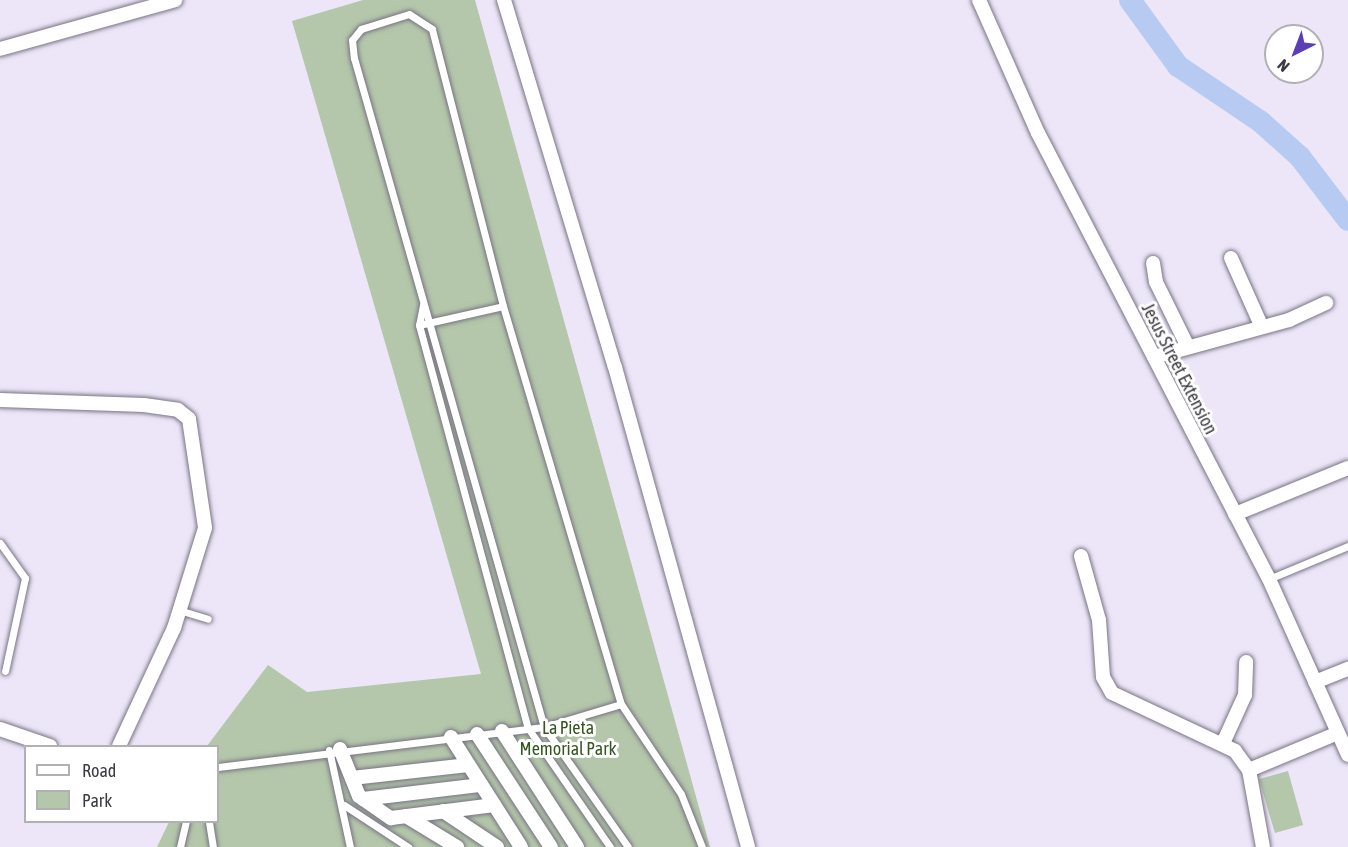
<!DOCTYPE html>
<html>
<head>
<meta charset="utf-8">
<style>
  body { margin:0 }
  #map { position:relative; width:1348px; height:847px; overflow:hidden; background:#ece6f8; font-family:"Asap Condensed",sans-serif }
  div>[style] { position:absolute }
  .green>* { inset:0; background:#b4c7aa }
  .river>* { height:22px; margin:-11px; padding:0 11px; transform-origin:11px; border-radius:11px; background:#b7caf2 }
  .roads { filter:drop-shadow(0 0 2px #797484) drop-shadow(0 0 2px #797484) }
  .lane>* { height:7px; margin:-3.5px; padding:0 3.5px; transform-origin:3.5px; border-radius:3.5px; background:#fff }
  .street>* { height:14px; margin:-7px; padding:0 7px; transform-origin:7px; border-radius:7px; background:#fff }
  span { translate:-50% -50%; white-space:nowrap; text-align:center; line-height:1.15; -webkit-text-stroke:6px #fff; paint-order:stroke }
  .street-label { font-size:18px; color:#3d3b42 }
  .park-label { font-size:18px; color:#355620 }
  .legend { position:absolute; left:24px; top:745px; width:195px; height:78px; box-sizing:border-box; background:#fff; border:2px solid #b1b1b3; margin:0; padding:8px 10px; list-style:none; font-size:18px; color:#3d3b42 }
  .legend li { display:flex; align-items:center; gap:12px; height:30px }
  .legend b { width:30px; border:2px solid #b1b1b3 }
  .north { position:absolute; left:1264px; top:24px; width:60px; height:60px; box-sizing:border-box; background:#fff; border:2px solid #b1b1b3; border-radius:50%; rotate:222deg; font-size:16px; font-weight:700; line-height:24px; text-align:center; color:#3d3b42 }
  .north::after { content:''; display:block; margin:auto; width:21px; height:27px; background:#5b3db5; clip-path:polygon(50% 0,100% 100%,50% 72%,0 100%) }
</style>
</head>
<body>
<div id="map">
  <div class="green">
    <div style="clip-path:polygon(363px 0,475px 0,710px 847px,157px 847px,169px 822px,218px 822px,218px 746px,207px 746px,268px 665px,307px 692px,481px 674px,292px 21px)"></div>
    <div style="clip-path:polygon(1288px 771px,1303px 825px,1275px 833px,1259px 779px)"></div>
  </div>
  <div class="river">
    <div style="left:1130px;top:0;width:82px;rotate:54deg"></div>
    <div style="left:1178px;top:66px;width:100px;rotate:34deg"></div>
    <div style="left:1261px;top:122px;width:52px;rotate:41.9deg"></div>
    <div style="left:1300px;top:157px;width:79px;rotate:52.7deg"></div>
  </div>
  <div class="roads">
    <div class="lane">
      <div style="left:423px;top:305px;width:20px;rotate:101deg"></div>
      <div style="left:419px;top:325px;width:417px;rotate:74.9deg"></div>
      <div style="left:528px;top:728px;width:145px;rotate:55.4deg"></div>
      <div style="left:503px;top:306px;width:286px;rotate:-104.4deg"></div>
      <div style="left:432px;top:29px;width:27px;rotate:-147deg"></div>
      <div style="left:409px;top:14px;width:50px;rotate:162.6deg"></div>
      <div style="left:361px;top:29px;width:14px;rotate:129deg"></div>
      <div style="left:352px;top:40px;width:18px;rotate:84deg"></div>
      <div style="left:354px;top:58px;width:695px;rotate:74.15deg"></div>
      <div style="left:544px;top:727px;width:146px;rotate:55deg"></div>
      <div style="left:419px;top:325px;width:86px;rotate:-12.7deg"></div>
      <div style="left:503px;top:306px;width:415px;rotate:73.5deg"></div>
      <div style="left:621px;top:704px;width:108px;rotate:56.3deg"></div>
      <div style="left:681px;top:794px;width:57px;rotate:68.4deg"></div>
      <div style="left:0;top:543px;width:43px;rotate:54.5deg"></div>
      <div style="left:25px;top:578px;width:95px;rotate:102.1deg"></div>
      <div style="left:1269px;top:579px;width:86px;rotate:-22.7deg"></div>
      <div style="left:179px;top:610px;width:30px;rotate:17deg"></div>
      <div style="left:329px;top:750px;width:99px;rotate:77.8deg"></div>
      <div style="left:218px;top:767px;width:328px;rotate:-7deg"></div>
      <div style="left:544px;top:727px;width:80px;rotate:-16.6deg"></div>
      <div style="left:344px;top:805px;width:77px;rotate:33.3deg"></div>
      <div style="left:209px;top:822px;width:25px;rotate:81deg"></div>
      <div style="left:180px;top:847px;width:26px;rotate:-77deg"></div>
    </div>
    <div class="street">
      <div style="left:504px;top:0;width:383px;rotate:73.2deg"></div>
      <div style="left:615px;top:367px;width:498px;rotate:74.5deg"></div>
      <div style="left:979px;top:0;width:145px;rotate:66.1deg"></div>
      <div style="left:1038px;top:133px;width:502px;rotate:62.62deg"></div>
      <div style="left:1269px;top:579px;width:193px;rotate:65.8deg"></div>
      <div style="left:0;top:49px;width:182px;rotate:-15.6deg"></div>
      <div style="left:1231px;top:258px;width:73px;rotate:65.9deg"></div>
      <div style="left:1153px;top:263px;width:19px;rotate:81deg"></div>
      <div style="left:1156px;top:282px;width:70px;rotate:63.8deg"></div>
      <div style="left:1154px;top:357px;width:140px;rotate:-15.3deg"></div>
      <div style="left:1289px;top:320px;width:41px;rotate:-24.7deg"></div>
      <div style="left:0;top:400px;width:144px;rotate:2deg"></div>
      <div style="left:144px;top:405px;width:34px;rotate:8deg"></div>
      <div style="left:178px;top:410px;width:14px;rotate:39deg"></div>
      <div style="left:189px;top:419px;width:110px;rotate:81.6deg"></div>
      <div style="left:205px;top:528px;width:105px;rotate:107.2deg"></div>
      <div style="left:174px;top:628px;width:130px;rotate:115deg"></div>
      <div style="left:1235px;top:514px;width:122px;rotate:-22.2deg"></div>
      <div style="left:1081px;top:556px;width:66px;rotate:74.3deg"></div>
      <div style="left:1099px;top:620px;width:57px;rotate:86deg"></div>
      <div style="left:1103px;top:677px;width:18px;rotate:61deg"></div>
      <div style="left:1112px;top:693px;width:136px;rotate:25.2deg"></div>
      <div style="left:1235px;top:751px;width:24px;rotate:54deg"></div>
      <div style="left:1249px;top:770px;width:78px;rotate:79.7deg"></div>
      <div style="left:1315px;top:682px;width:35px;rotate:-22deg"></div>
      <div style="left:0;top:729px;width:53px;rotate:18.8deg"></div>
      <div style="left:502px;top:731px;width:138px;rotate:57.1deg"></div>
      <div style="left:477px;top:734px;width:135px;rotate:56.8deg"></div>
      <div style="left:451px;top:737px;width:130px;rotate:57.5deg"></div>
      <div style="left:1224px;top:741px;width:51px;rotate:-65.5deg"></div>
      <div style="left:1245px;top:695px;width:33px;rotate:-88deg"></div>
      <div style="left:340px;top:749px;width:51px;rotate:68deg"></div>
      <div style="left:359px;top:796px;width:39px;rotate:35deg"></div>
      <div style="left:391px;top:818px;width:104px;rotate:-7.2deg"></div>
      <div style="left:1249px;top:770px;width:96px;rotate:-22.6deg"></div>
      <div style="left:352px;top:778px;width:117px;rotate:-6.4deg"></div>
      <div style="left:363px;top:799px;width:119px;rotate:-6.8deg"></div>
      <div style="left:443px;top:811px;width:65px;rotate:33.7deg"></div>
      <div style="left:406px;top:816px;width:60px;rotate:31.3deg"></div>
    </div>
  </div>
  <div class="street-label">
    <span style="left:1179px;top:369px;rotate:63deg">Jesus Street Extension</span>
  </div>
  <div class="park-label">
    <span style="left:568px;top:739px">La Pieta<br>Memorial Park</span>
  </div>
  <ul class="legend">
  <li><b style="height:8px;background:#fff"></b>Road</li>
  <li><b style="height:16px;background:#b4c7aa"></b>Park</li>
  </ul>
  <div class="north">N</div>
</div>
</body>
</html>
